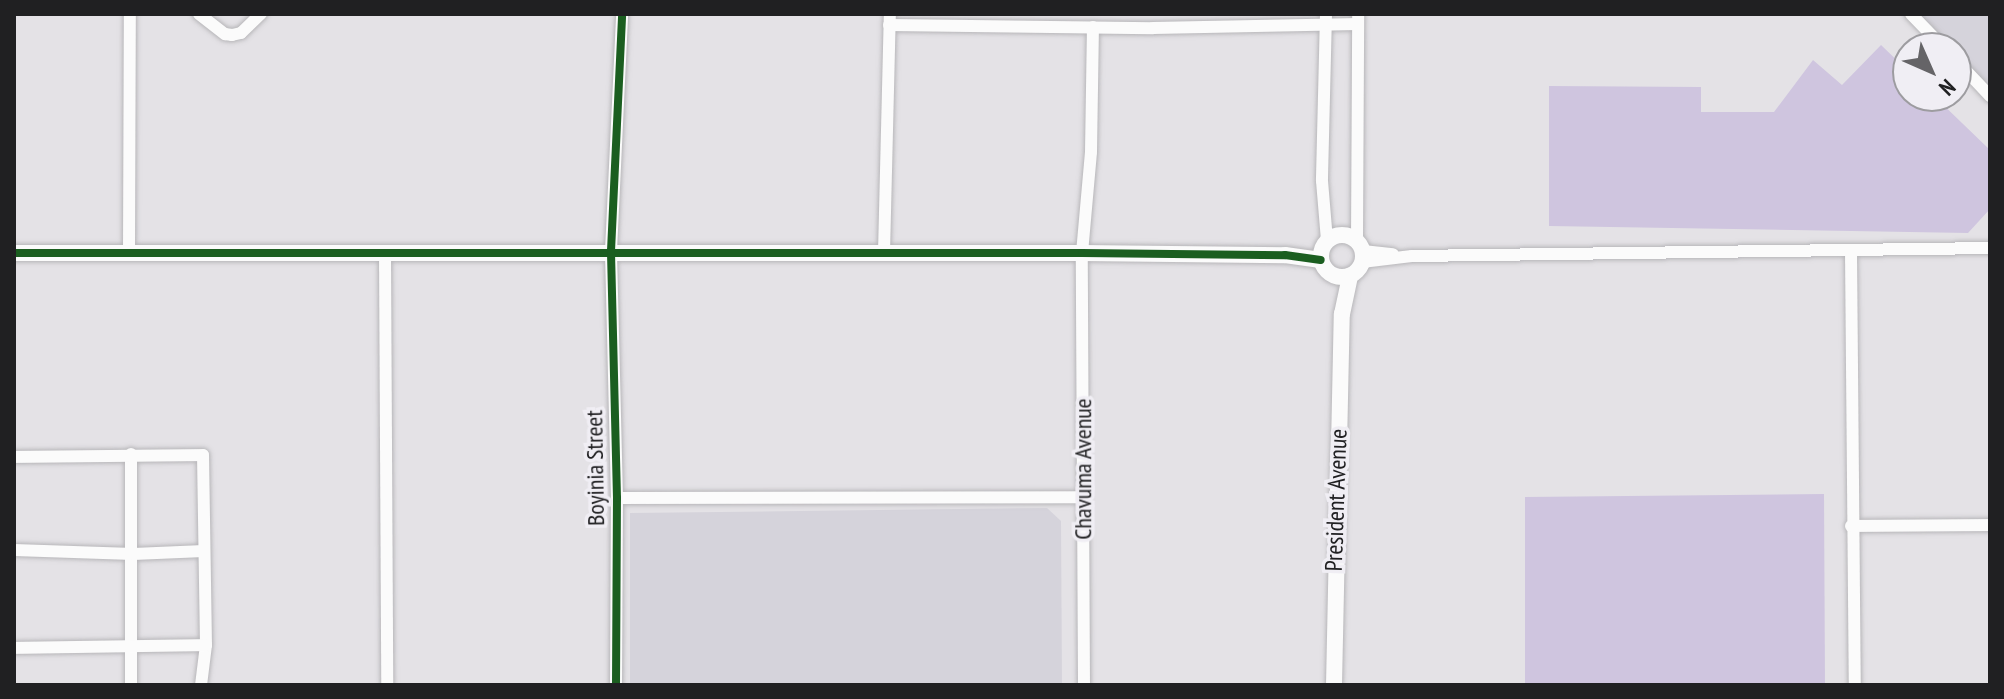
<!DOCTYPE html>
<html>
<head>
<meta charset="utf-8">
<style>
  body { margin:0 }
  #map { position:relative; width:2004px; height:699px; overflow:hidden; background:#e4e2e6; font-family:"PT Sans Narrow",sans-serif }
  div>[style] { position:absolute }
  .built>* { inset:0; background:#d5d3db }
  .green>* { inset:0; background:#cfc5df }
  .roads { filter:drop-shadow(0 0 2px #b7b6b9) drop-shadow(0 0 2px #b7b6b9) }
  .minor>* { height:12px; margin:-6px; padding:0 6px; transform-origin:6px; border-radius:6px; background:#fbfbfb }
  .tertiary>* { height:16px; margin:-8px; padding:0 8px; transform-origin:8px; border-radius:8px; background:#fbfbfb }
  .tertiary>.ring { margin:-8px; padding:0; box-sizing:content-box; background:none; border:16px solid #fbfbfb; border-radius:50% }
  .cycleway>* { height:8px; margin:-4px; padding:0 4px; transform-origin:4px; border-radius:4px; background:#1b5e20 }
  span { translate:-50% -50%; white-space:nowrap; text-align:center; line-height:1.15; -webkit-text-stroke:7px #f0eef4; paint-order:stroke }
  .street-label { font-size:24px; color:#202022 }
  .frame { position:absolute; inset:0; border:16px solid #202022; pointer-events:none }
  .north { position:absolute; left:1892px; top:32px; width:80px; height:80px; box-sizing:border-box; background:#f0eef4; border:2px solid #9d9ca0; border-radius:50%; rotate:135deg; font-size:22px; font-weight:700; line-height:32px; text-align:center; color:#202022 }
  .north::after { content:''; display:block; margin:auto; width:28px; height:36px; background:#656467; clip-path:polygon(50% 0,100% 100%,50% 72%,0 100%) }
</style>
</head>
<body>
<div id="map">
  <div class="built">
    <div style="clip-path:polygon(1912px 14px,1990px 14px,1990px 93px,1956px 58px,1956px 48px,1946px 48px)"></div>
    <div style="clip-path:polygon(1047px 508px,1061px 521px,1062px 685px,630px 685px,630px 513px)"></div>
  </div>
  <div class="green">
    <div style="clip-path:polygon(1881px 45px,1908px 71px,1908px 96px,1934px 96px,1990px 150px,1990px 209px,1968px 233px,1549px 226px,1549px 86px,1701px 87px,1701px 112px,1774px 112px,1813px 60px,1842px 85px)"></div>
    <div style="clip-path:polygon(1824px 494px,1825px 685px,1525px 685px,1525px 497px)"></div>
  </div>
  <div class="roads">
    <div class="minor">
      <div style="left:199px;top:14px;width:33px;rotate:38deg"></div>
      <div style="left:225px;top:34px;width:7px;rotate:8deg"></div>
      <div style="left:232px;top:35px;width:9px;rotate:-13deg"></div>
      <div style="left:241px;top:33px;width:28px;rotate:-44deg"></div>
      <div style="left:1326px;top:14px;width:167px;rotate:91.4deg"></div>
      <div style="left:1322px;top:181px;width:59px;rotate:85.2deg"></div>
      <div style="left:1911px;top:14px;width:47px;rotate:45.9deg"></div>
      <div style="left:889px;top:25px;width:264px;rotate:0.7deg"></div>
      <div style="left:1153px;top:28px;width:205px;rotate:-1.1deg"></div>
      <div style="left:1956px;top:60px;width:50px;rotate:46.6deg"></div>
      <div style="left:1357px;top:241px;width:227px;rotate:-89.7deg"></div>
      <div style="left:1363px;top:251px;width:30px;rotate:6deg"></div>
      <div style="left:1851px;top:252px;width:433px;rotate:89.5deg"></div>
      <div style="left:129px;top:253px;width:239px;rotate:-89.8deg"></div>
      <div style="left:385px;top:253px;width:432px;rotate:89.7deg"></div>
      <div style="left:884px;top:253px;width:239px;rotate:-88.6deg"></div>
      <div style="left:1362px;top:262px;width:50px;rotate:-6.8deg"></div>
      <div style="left:1412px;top:256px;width:578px;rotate:-0.79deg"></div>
      <div style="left:131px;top:454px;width:231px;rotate:90deg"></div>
      <div style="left:14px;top:457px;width:189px;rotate:-0.6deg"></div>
      <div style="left:203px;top:455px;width:190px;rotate:89.1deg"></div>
      <div style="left:206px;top:645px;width:40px;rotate:97.1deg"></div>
      <div style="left:617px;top:498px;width:466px;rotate:-0.1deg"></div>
      <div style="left:1851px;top:526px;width:139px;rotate:-0.4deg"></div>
      <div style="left:14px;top:550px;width:119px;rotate:1.9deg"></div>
      <div style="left:133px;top:554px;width:71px;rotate:-2.4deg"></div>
      <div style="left:14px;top:648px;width:192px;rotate:-0.9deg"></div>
      <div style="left:616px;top:685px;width:187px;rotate:-89.7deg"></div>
      <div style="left:617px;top:498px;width:247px;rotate:-91.4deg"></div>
      <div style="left:611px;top:251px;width:235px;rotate:-87.3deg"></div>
      <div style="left:1084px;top:685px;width:432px;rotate:-90.3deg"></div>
      <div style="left:1082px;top:253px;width:101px;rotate:-84.9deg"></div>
      <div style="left:1091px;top:152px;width:125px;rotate:-89.1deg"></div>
    </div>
    <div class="tertiary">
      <div class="ring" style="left:1321px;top:235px;width:26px;height:26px"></div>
      <div style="left:14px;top:253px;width:1068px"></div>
      <div style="left:1082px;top:253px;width:203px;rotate:0.6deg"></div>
      <div style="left:1285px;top:255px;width:36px;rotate:8deg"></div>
      <div style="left:1334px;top:685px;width:371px;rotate:-88.8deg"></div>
      <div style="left:1342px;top:314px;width:39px;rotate:-78deg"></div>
    </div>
  </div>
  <div class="cycleway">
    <div style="left:14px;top:253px;width:1068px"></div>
    <div style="left:1082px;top:253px;width:203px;rotate:0.6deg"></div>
    <div style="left:1285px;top:255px;width:36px;rotate:8deg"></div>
    <div style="left:616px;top:685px;width:187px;rotate:-89.7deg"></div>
    <div style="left:617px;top:498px;width:247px;rotate:-91.4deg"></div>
    <div style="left:611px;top:251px;width:235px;rotate:-87.3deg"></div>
  </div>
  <div class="street-label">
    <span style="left:595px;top:468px;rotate:-91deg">Boyinia Street</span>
    <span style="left:1083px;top:469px;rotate:-90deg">Chavuma Avenue</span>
    <span style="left:1336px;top:500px;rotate:-88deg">President Avenue</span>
  </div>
  <div class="frame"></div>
  <div class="north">N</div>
</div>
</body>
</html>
